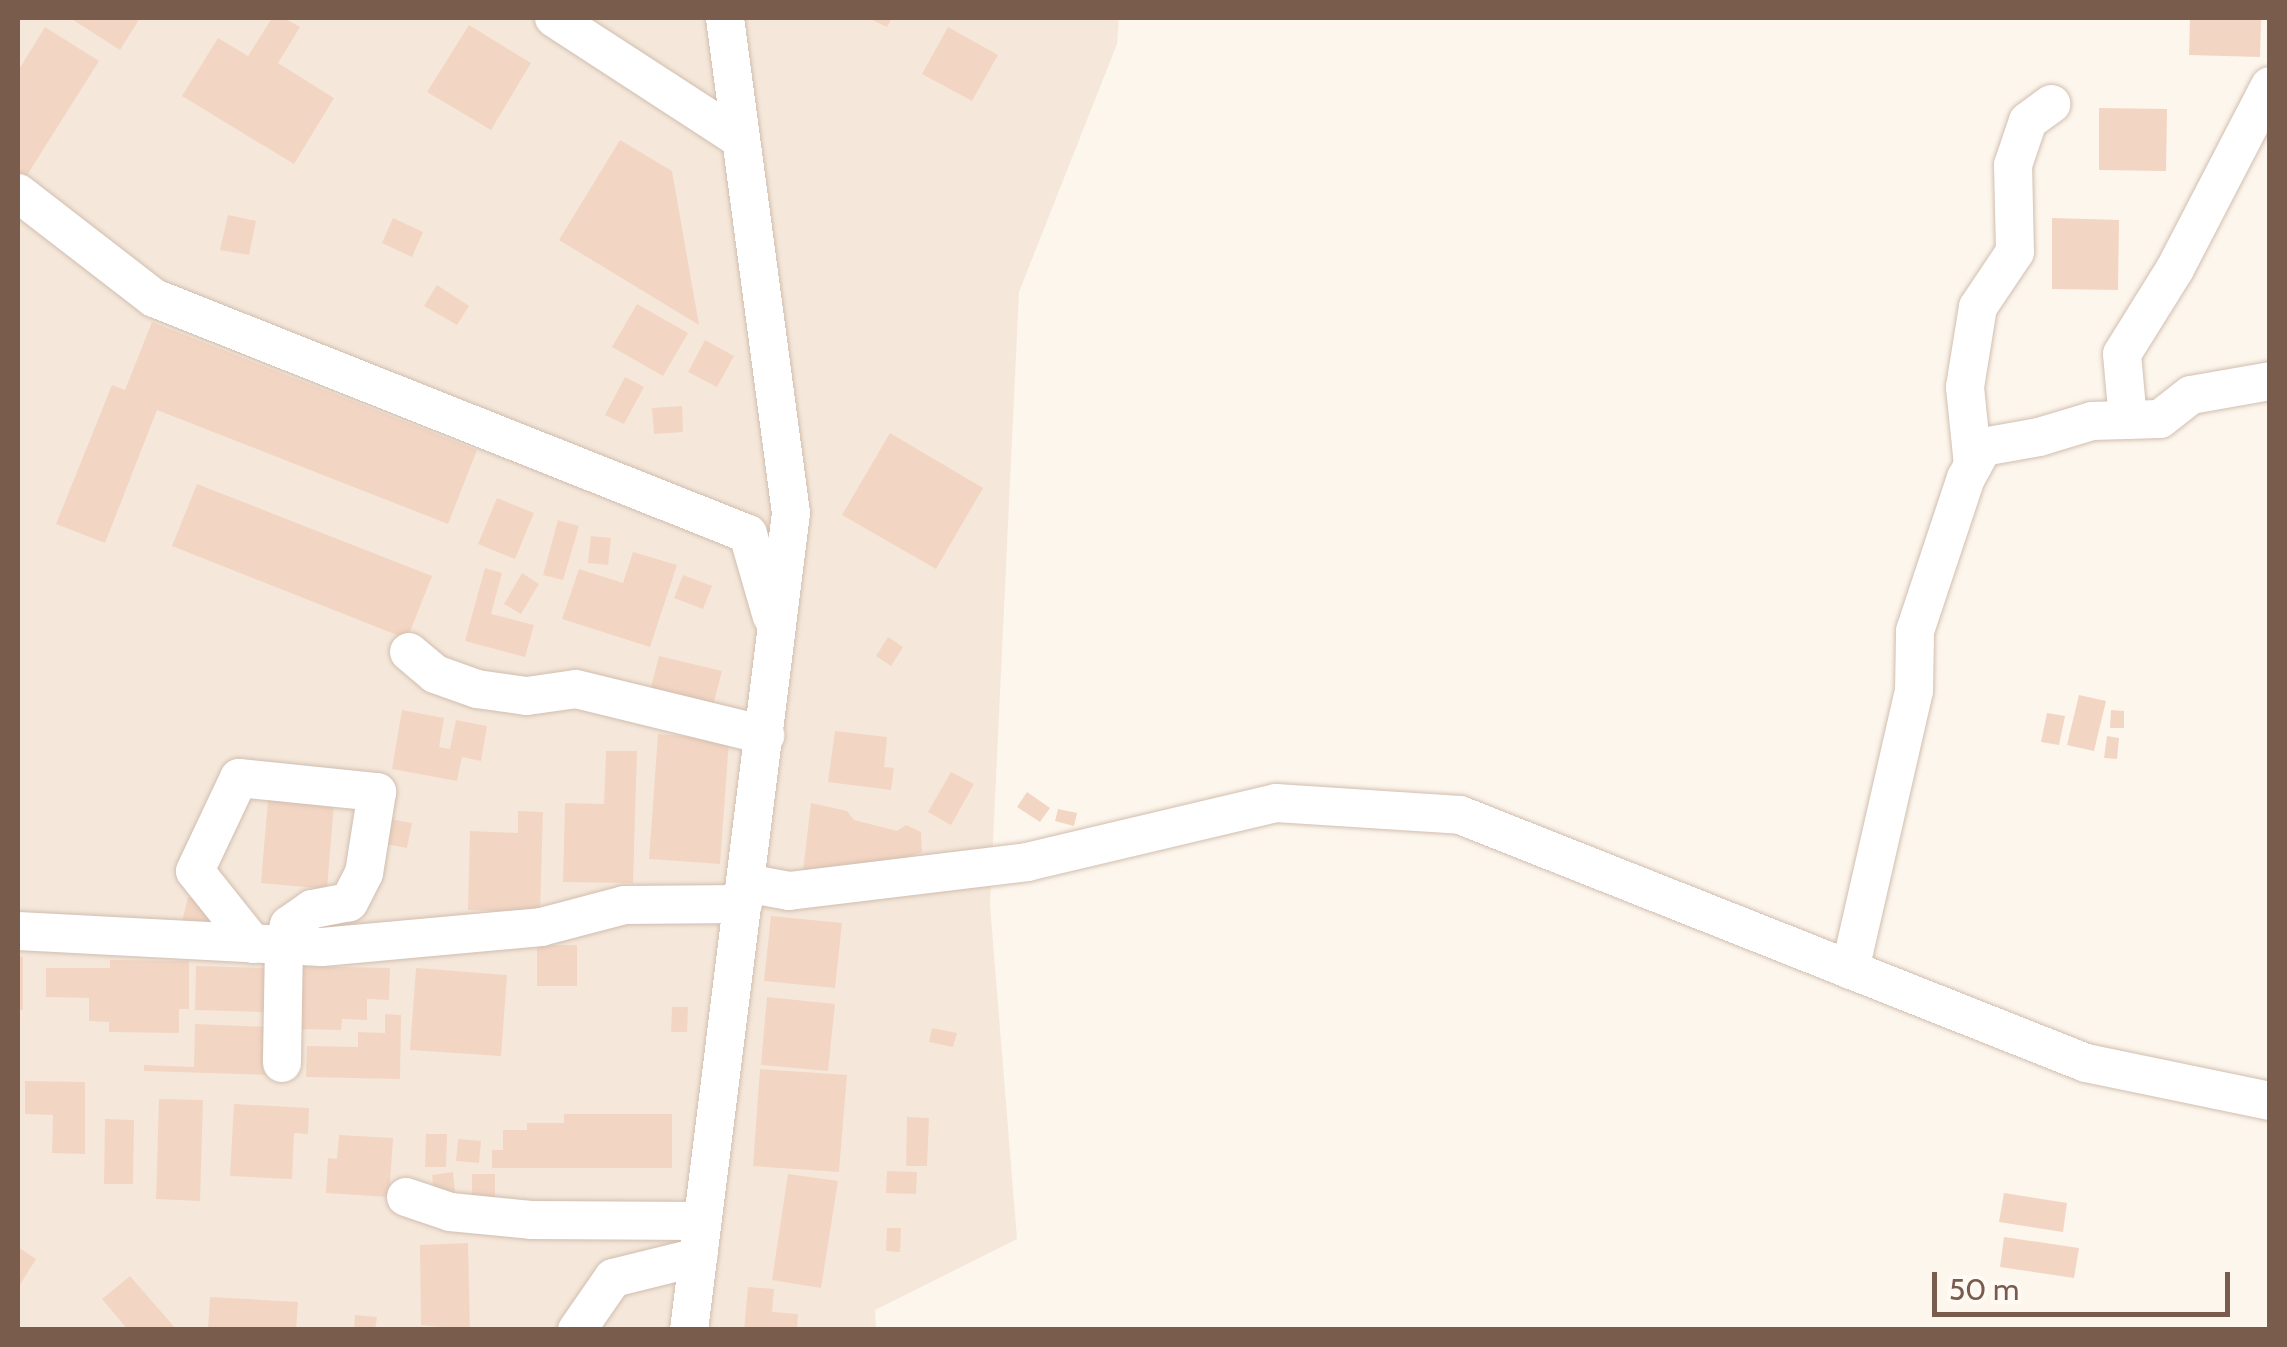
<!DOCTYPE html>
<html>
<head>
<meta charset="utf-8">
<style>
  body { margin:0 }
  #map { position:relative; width:2287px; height:1347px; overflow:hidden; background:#fdf6ec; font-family:Cabin,sans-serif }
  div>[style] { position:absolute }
  .residential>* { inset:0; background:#f5e8da }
  .building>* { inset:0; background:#f3d5c3 }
  .roads { filter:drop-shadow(0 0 2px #d1beb0) drop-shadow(0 0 2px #d1beb0) }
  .minor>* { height:38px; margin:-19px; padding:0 19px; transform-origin:19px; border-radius:19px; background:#fff }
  span { translate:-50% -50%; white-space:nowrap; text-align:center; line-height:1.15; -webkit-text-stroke:9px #fffaf3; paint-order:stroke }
  .frame { position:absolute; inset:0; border:20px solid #7a5c4d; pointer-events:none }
  .scale { position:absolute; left:1932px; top:1272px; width:298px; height:45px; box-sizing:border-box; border:5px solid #7a5c4d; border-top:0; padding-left:12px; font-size:30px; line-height:35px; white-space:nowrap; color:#7a5c4d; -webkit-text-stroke:8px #fffaf3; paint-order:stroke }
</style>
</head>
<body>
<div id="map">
  <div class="residential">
    <div style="clip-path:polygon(18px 18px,1119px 18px,1117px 44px,1019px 292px,990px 905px,1017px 1239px,875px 1310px,876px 1329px,18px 1329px)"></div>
  </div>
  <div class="building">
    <div style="clip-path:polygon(70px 18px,140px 18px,120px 50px)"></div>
    <div style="clip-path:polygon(272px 18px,284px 18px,300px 27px,278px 63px,334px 98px,294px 164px,182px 96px,218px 38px,248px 56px)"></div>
    <div style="clip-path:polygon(868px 18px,892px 18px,887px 27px)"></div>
    <div style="clip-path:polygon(2190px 18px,2261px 18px,2260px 57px,2189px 55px)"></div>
    <div style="clip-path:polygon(469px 25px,531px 63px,491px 130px,427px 92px)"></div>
    <div style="clip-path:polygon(45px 27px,99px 61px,24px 180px,18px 176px,18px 71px)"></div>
    <div style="clip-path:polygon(948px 27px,998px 55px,972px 101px,922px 74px)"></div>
    <div style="clip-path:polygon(2099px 108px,2167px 109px,2166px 171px,2099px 170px)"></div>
    <div style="clip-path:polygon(620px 140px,672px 171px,699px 325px,559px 240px)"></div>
    <div style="clip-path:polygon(228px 215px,256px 221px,249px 255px,220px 250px)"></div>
    <div style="clip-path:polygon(393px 218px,423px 232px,412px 257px,382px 243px)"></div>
    <div style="clip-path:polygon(2052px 218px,2119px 220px,2118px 290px,2052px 289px)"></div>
    <div style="clip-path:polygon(437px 285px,469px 306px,457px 325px,424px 306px)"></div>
    <div style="clip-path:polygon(637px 304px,688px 333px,663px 376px,612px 347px)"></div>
    <div style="clip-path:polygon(152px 322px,477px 450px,448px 524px,157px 410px,105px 543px,56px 524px,112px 385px,125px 390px)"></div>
    <div style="clip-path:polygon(705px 340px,734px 356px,717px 387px,688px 372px)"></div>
    <div style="clip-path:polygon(625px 377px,644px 387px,624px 424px,605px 415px)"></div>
    <div style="clip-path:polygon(682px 406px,683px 432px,654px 434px,652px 408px)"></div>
    <div style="clip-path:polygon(890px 433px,983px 488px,936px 569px,842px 515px)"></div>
    <div style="clip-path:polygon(197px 484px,432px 576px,407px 639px,172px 546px)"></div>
    <div style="clip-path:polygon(497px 498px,534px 513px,515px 559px,478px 544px)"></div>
    <div style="clip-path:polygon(558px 520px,579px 526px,563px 580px,543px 575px)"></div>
    <div style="clip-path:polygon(591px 536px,611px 538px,608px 565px,588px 563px)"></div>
    <div style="clip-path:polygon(633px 552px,677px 565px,650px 647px,562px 619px,579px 569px,623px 583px)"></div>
    <div style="clip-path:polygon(485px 568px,502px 573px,491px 614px,534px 625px,525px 657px,465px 641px)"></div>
    <div style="clip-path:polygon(522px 573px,539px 584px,521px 614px,504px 604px)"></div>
    <div style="clip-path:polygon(683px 575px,712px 586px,703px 609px,674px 598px)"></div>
    <div style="clip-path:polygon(888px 637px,903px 647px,891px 666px,876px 656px)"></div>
    <div style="clip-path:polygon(659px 656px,722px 671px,713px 706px,650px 691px)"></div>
    <div style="clip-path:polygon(2079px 695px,2106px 701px,2094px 751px,2067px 745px)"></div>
    <div style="clip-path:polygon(402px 710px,444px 718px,439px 747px,450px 749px,456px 720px,487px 726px,481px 761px,462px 757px,457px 781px,392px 769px)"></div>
    <div style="clip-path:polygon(2111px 710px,2124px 711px,2124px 728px,2110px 728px)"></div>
    <div style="clip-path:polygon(2047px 713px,2065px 716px,2059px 745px,2041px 742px)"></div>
    <div style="clip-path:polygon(835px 731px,887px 737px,884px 767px,894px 768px,891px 790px,828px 782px)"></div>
    <div style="clip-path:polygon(658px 734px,729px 740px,720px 864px,649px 859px)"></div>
    <div style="clip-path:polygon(2107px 736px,2119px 738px,2117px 759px,2104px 758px)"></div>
    <div style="clip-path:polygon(606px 751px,637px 751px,633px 883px,563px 882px,565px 803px,604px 804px)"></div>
    <div style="clip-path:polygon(951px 772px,974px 784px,951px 825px,928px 812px)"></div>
    <div style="clip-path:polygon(1027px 792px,1050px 808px,1040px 822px,1017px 807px)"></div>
    <div style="clip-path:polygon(268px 800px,334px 804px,327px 889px,261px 883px)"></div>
    <div style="clip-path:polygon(811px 803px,847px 811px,854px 820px,897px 831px,906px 825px,921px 832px,922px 852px,869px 871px,803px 871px)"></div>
    <div style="clip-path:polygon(1058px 809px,1077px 813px,1074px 826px,1055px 821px)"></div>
    <div style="clip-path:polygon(518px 811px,543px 812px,540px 912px,468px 910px,470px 831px,518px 833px)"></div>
    <div style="clip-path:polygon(390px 819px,412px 823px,407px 848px,386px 844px)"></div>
    <div style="clip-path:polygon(188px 897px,220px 904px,214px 929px,182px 922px)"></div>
    <div style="clip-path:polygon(771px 916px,842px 923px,835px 988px,764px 981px)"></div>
    <div style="clip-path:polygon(537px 945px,577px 945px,577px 986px,537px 986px)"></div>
    <div style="clip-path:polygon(18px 956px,23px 957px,23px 1010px,18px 1010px)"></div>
    <div style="clip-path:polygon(110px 960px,189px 961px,189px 1009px,179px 1009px,179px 1033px,109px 1032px,109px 1022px,89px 1021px,89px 998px,46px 997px,46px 968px,110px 968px)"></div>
    <div style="clip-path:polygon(196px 966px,266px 968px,264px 1012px,195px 1010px)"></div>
    <div style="clip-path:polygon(297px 966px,390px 968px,389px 1000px,367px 999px,367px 1020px,342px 1019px,341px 1030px,296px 1029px)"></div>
    <div style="clip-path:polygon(416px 968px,507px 975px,501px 1056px,410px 1050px)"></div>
    <div style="clip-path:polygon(767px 997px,835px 1004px,828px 1071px,761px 1065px)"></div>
    <div style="clip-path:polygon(672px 1007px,688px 1007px,687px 1032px,671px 1032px)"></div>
    <div style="clip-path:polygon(385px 1014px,401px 1015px,400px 1079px,306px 1077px,307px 1046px,358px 1047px,358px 1032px,385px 1033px)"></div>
    <div style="clip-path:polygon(195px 1024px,272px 1027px,271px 1075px,144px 1071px,144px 1065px,194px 1067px)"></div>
    <div style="clip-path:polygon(932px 1028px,957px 1033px,953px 1047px,929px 1042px)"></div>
    <div style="clip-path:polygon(760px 1069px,847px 1075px,839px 1172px,753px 1166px)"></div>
    <div style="clip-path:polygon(25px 1081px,85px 1082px,85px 1154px,52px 1153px,53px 1115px,25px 1114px)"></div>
    <div style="clip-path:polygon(159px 1099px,203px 1100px,200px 1201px,156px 1199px)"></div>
    <div style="clip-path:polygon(234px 1104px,309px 1108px,308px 1134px,294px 1133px,292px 1179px,230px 1176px)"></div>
    <div style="clip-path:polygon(564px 1114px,672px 1114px,672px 1168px,492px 1168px,492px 1150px,503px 1150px,503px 1130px,527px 1130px,527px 1123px,564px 1123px)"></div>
    <div style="clip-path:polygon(907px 1117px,929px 1118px,927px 1166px,906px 1166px)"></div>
    <div style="clip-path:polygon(105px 1119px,134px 1120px,133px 1184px,104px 1184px)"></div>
    <div style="clip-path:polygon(426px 1134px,447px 1134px,446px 1167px,425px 1167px)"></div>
    <div style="clip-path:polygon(339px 1135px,393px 1138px,389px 1197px,326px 1193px,328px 1158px,337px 1159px)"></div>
    <div style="clip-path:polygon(458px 1139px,481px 1141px,479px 1163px,456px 1161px)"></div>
    <div style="clip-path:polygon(887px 1171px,917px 1172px,916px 1194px,886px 1193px)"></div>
    <div style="clip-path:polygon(453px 1172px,455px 1193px,434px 1195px,432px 1175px)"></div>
    <div style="clip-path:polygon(472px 1174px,495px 1174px,495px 1197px,472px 1197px)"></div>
    <div style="clip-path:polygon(788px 1174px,838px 1181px,821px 1288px,772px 1280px)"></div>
    <div style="clip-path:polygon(2004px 1193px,2067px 1203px,2063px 1232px,1999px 1222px)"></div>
    <div style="clip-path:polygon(887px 1228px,901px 1228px,900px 1252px,886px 1251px)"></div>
    <div style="clip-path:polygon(2004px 1237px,2079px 1248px,2074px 1278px,2000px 1267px)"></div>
    <div style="clip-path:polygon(468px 1243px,470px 1330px,421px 1325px,420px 1245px)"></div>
    <div style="clip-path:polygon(18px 1247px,36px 1259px,18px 1288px)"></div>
    <div style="clip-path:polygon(130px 1276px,177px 1330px,128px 1330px,102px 1299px)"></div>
    <div style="clip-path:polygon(748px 1287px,774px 1289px,772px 1312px,798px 1314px,797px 1330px,744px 1330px)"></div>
    <div style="clip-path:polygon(210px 1297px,298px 1302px,296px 1330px,208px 1328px)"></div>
    <div style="clip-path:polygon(355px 1315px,377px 1317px,375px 1330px,354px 1330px)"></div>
  </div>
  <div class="roads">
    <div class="minor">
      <div style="left:554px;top:18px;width:221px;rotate:33deg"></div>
      <div style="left:18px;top:193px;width:172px;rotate:37.7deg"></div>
      <div style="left:154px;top:298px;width:639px;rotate:21.67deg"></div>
      <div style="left:748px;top:534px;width:86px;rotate:73.9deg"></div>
      <div style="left:2128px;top:420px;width:66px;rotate:-95.2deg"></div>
      <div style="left:2122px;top:354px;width:100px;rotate:-58.1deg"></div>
      <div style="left:2175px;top:269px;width:206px;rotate:-62.6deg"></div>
      <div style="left:1973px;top:465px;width:78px;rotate:-95.9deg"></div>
      <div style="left:1965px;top:387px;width:81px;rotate:-80.8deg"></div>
      <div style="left:1978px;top:307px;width:66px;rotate:-56.1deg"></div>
      <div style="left:2015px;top:252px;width:87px;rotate:-91.3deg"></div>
      <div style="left:2013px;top:165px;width:46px;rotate:-71.2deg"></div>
      <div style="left:2028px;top:121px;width:29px;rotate:-36deg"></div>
      <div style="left:409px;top:652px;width:34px;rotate:40deg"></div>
      <div style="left:435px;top:674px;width:45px;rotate:19.7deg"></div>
      <div style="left:477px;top:689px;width:50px;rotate:8deg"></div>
      <div style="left:527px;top:696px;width:49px;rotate:-8.1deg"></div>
      <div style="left:576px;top:689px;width:195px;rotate:13.7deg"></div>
      <div style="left:746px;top:883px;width:44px;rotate:10.5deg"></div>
      <div style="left:789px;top:891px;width:240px;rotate:-6.9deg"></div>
      <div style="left:1027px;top:862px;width:256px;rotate:-13.3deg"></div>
      <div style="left:1276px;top:803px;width:184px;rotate:3.7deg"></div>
      <div style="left:1460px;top:815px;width:673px;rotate:21.61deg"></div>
      <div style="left:2086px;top:1063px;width:188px;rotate:11.7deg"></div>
      <div style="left:18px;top:931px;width:304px;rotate:3deg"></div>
      <div style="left:322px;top:947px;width:220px;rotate:-5.2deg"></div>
      <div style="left:541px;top:927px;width:86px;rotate:-14.8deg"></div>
      <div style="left:624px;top:905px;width:119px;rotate:-0.5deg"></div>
      <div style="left:253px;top:944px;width:93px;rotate:-128.5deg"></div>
      <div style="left:195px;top:871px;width:103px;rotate:-64.7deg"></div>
      <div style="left:239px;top:778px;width:139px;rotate:5.8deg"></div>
      <div style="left:377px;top:792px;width:82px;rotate:99.1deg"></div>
      <div style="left:364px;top:873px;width:33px;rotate:117deg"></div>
      <div style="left:349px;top:902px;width:38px;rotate:169deg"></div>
      <div style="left:312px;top:909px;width:28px;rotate:145deg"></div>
      <div style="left:289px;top:925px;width:21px;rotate:104deg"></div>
      <div style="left:284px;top:945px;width:118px;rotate:91deg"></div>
      <div style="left:1850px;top:970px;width:286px;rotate:-77.1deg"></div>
      <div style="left:1914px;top:691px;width:60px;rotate:-89deg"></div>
      <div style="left:1915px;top:631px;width:161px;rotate:-71.6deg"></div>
      <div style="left:1966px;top:478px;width:35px;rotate:-61deg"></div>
      <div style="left:1983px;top:447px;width:57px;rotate:-10.1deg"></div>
      <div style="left:2039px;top:437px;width:55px;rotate:-16.8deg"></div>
      <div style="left:2092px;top:421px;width:68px;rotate:-1.7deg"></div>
      <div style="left:2160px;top:419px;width:39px;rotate:-38deg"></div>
      <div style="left:2191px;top:395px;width:80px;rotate:-10deg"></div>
      <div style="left:406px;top:1197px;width:46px;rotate:18.8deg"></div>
      <div style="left:450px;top:1212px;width:81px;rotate:5.6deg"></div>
      <div style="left:531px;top:1220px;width:171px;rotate:0.3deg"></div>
      <div style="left:577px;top:1330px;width:63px;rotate:-55.3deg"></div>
      <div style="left:613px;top:1278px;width:88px;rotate:-13.9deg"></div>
      <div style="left:689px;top:1330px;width:823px;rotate:-82.88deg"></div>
      <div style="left:791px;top:513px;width:499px;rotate:-97.6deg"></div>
    </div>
  </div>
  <div class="frame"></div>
  <div class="scale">50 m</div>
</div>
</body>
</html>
